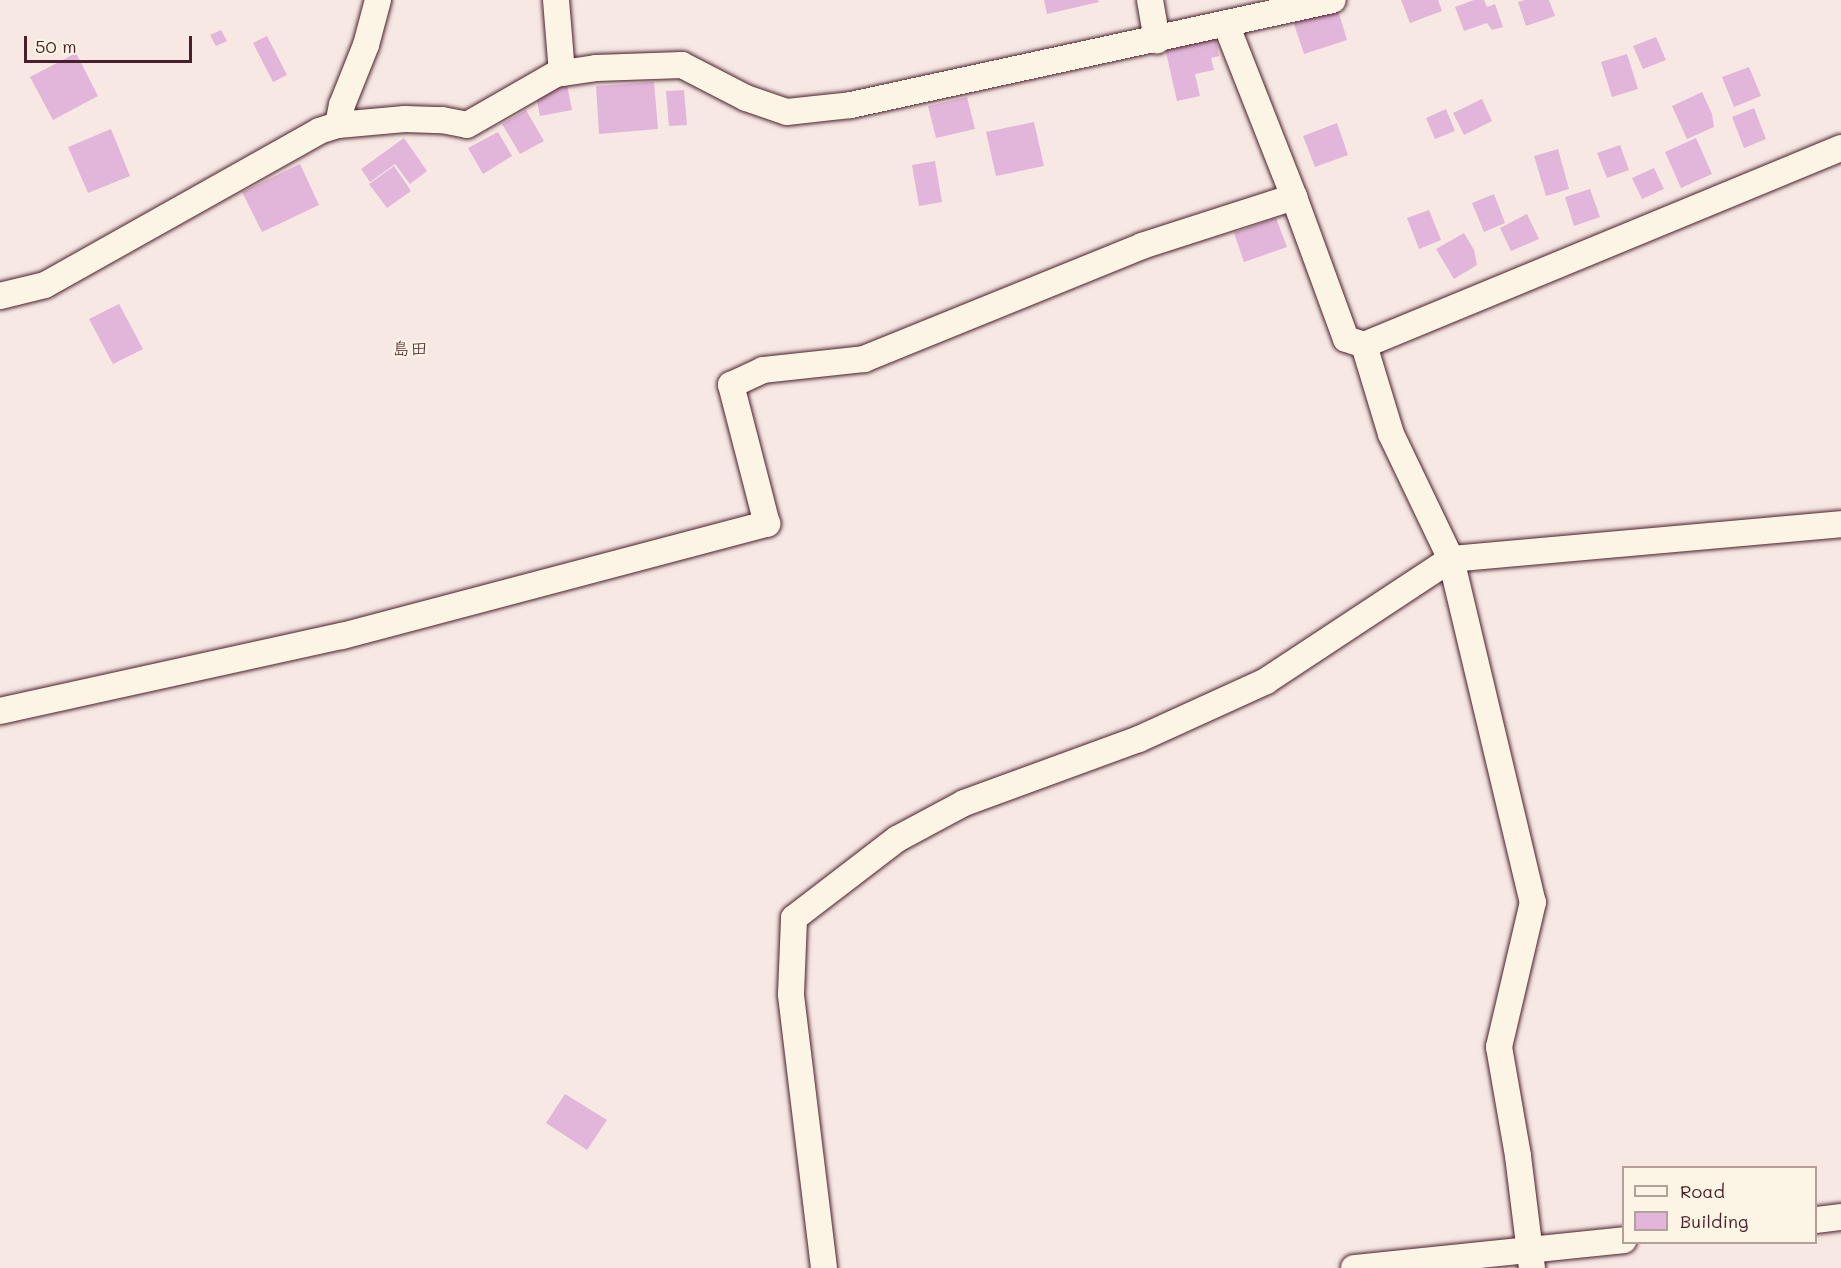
<!DOCTYPE html>
<html>
<head>
<meta charset="utf-8">
<style>
  body { margin:0 }
  #map { position:relative; width:1841px; height:1268px; overflow:hidden; background:#f7e8e3; font-family:Mali,"Klee One",sans-serif }
  div>[style] { position:absolute }
  .building>* { inset:0; background:#e2b6da }
  .roads { filter:drop-shadow(0 0 2px #4a1f2b) drop-shadow(0 0 2px #4a1f2b) }
  .minor>* { height:26px; margin:-13px; padding:0 13px; transform-origin:13px; border-radius:13px; background:#fcf5e5 }
  span { translate:-50% -50%; white-space:nowrap; text-align:center; line-height:1.15; -webkit-text-stroke:4.5px #fcf5e5; paint-order:stroke }
  .quarter-label { font-size:18px; color:#4a1f2b }
  .legend { position:absolute; left:1622px; top:1166px; width:195px; height:78px; box-sizing:border-box; background:#fcf5e5; border:2px solid #b59f9b; margin:0; padding:8px 10px; list-style:none; font-size:18px; color:#4a1f2b }
  .legend li { display:flex; align-items:center; gap:12px; height:30px }
  .legend b { width:30px; border:2px solid #b59f9b }
  .scale { position:absolute; left:24px; top:36px; width:168px; height:27px; box-sizing:border-box; border:3px solid #4a1f2b; border-top:0; padding-left:8px; font-size:18px; line-height:21px; white-space:nowrap; color:#4a1f2b; -webkit-text-stroke:4px #fcf5e5; paint-order:stroke }
</style>
</head>
<body>
<div id="map">
  <div class="building">
    <div style="clip-path:polygon(1044px 0,1098px 0,1099px 2px,1047px 14px)"></div>
    <div style="clip-path:polygon(1401px 0,1438px 0,1442px 11px,1410px 23px)"></div>
    <div style="clip-path:polygon(1474px 0,1484px 0,1487px 7px,1495px 4px,1503px 27px,1492px 30px,1487px 23px,1464px 31px,1455px 7px)"></div>
    <div style="clip-path:polygon(1525px 0,1549px 0,1555px 16px,1526px 26px,1518px 2px)"></div>
    <div style="clip-path:polygon(1338px 10px,1347px 40px,1304px 54px,1292px 18px)"></div>
    <div style="clip-path:polygon(221px 30px,227px 41px,216px 46px,210px 35px)"></div>
    <div style="clip-path:polygon(267px 36px,287px 75px,273px 82px,253px 43px)"></div>
    <div style="clip-path:polygon(1215px 37px,1219px 56px,1211px 58px,1214px 70px,1195px 74px,1200px 96px,1177px 101px,1165px 48px)"></div>
    <div style="clip-path:polygon(1656px 37px,1666px 60px,1643px 69px,1633px 46px)"></div>
    <div style="clip-path:polygon(76px 53px,98px 96px,53px 120px,30px 77px)"></div>
    <div style="clip-path:polygon(1627px 54px,1638px 89px,1612px 97px,1601px 62px)"></div>
    <div style="clip-path:polygon(1749px 67px,1761px 96px,1734px 107px,1722px 77px)"></div>
    <div style="clip-path:polygon(654px 82px,658px 129px,599px 134px,596px 86px)"></div>
    <div style="clip-path:polygon(567px 85px,572px 110px,540px 116px,535px 91px)"></div>
    <div style="clip-path:polygon(684px 90px,687px 125px,669px 126px,666px 91px)"></div>
    <div style="clip-path:polygon(1702px 92px,1712px 114px,1714px 127px,1687px 139px,1672px 106px)"></div>
    <div style="clip-path:polygon(967px 97px,975px 129px,936px 138px,928px 106px)"></div>
    <div style="clip-path:polygon(1482px 99px,1492px 121px,1464px 135px,1453px 113px)"></div>
    <div style="clip-path:polygon(1754px 108px,1766px 139px,1744px 148px,1732px 117px)"></div>
    <div style="clip-path:polygon(1446px 109px,1455px 131px,1435px 139px,1426px 118px)"></div>
    <div style="clip-path:polygon(526px 110px,544px 141px,520px 154px,502px 124px)"></div>
    <div style="clip-path:polygon(1034px 122px,1044px 166px,996px 176px,986px 132px)"></div>
    <div style="clip-path:polygon(1337px 123px,1348px 155px,1315px 167px,1303px 136px)"></div>
    <div style="clip-path:polygon(111px 129px,130px 176px,88px 193px,68px 147px)"></div>
    <div style="clip-path:polygon(498px 132px,512px 156px,483px 174px,468px 148px)"></div>
    <div style="clip-path:polygon(404px 138px,427px 171px,410px 184px,395px 164px,370px 182px,361px 169px)"></div>
    <div style="clip-path:polygon(1696px 138px,1712px 174px,1681px 188px,1665px 152px)"></div>
    <div style="clip-path:polygon(1620px 145px,1629px 170px,1607px 178px,1597px 153px)"></div>
    <div style="clip-path:polygon(1558px 149px,1569px 189px,1546px 196px,1534px 156px)"></div>
    <div style="clip-path:polygon(935px 161px,942px 202px,919px 206px,912px 165px)"></div>
    <div style="clip-path:polygon(300px 164px,319px 205px,262px 232px,242px 192px)"></div>
    <div style="clip-path:polygon(394px 166px,411px 191px,387px 208px,369px 184px)"></div>
    <div style="clip-path:polygon(1654px 168px,1664px 189px,1642px 199px,1632px 178px)"></div>
    <div style="clip-path:polygon(1590px 189px,1600px 217px,1574px 226px,1565px 197px)"></div>
    <div style="clip-path:polygon(1494px 194px,1505px 223px,1484px 232px,1472px 203px)"></div>
    <div style="clip-path:polygon(1429px 210px,1441px 240px,1419px 249px,1407px 218px)"></div>
    <div style="clip-path:polygon(1527px 214px,1539px 239px,1511px 251px,1500px 228px)"></div>
    <div style="clip-path:polygon(1276px 218px,1287px 247px,1244px 262px,1234px 233px)"></div>
    <div style="clip-path:polygon(1464px 233px,1474px 250px,1477px 265px,1454px 279px,1436px 249px)"></div>
    <div style="clip-path:polygon(119px 304px,143px 349px,113px 364px,89px 319px)"></div>
    <div style="clip-path:polygon(565px 1094px,607px 1120px,587px 1150px,546px 1123px)"></div>
  </div>
  <div class="roads">
    <div class="minor">
      <div style="left:556px;top:0;width:73px;rotate:85.3deg"></div>
      <div style="left:1150px;top:0;width:41px;rotate:80.1deg"></div>
      <div style="left:1226px;top:24px;width:186px;rotate:68.5deg"></div>
      <div style="left:1294px;top:197px;width:151px;rotate:69.9deg"></div>
      <div style="left:1346px;top:339px;width:19px;rotate:18deg"></div>
      <div style="left:1364px;top:345px;width:516px;rotate:-22.44deg"></div>
      <div style="left:338px;top:125px;width:20px;rotate:-79deg"></div>
      <div style="left:342px;top:105px;width:65px;rotate:-68.2deg"></div>
      <div style="left:366px;top:45px;width:47px;rotate:-75.1deg"></div>
      <div style="left:0;top:296px;width:46px;rotate:-13.7deg"></div>
      <div style="left:45px;top:285px;width:314px;rotate:-29.3deg"></div>
      <div style="left:319px;top:131px;width:20px;rotate:-18deg"></div>
      <div style="left:338px;top:125px;width:67px;rotate:-5.1deg"></div>
      <div style="left:405px;top:119px;width:37px;rotate:2deg"></div>
      <div style="left:442px;top:120px;width:25px;rotate:11deg"></div>
      <div style="left:467px;top:125px;width:103px;rotate:-29.8deg"></div>
      <div style="left:556px;top:74px;width:40px;rotate:-8.5deg"></div>
      <div style="left:596px;top:68px;width:86px;rotate:-2deg"></div>
      <div style="left:682px;top:65px;width:72px;rotate:27.3deg"></div>
      <div style="left:746px;top:98px;width:43px;rotate:18.9deg"></div>
      <div style="left:787px;top:112px;width:64px;rotate:-6.2deg"></div>
      <div style="left:851px;top:105px;width:493px;rotate:-12.3deg"></div>
      <div style="left:1364px;top:345px;width:93px;rotate:73.1deg"></div>
      <div style="left:1391px;top:434px;width:139px;rotate:64.4deg"></div>
      <div style="left:1451px;top:559px;width:353px;rotate:76.6deg"></div>
      <div style="left:1533px;top:902px;width:149px;rotate:103.2deg"></div>
      <div style="left:1499px;top:1047px;width:111px;rotate:80.1deg"></div>
      <div style="left:1518px;top:1156px;width:113px;rotate:82.9deg"></div>
      <div style="left:0;top:711px;width:350px;rotate:-12.4deg"></div>
      <div style="left:342px;top:636px;width:440px;rotate:-14.8deg"></div>
      <div style="left:767px;top:524px;width:144px;rotate:-104.5deg"></div>
      <div style="left:731px;top:385px;width:35px;rotate:-25deg"></div>
      <div style="left:763px;top:370px;width:102px;rotate:-6.2deg"></div>
      <div style="left:864px;top:359px;width:300px;rotate:-22.1deg"></div>
      <div style="left:1142px;top:246px;width:160px;rotate:-17.9deg"></div>
      <div style="left:1816px;top:1220px;width:25px;rotate:-7deg"></div>
      <div style="left:824px;top:1268px;width:276px;rotate:-96.9deg"></div>
      <div style="left:791px;top:994px;width:76px;rotate:-87.7deg"></div>
      <div style="left:794px;top:918px;width:130px;rotate:-37.5deg"></div>
      <div style="left:897px;top:839px;width:76px;rotate:-28.2deg"></div>
      <div style="left:964px;top:803px;width:186px;rotate:-20.1deg"></div>
      <div style="left:1139px;top:739px;width:140px;rotate:-24.5deg"></div>
      <div style="left:1266px;top:681px;width:222px;rotate:-33.4deg"></div>
      <div style="left:1451px;top:559px;width:392px;rotate:-5.1deg"></div>
      <div style="left:1354px;top:1268px;width:271px;rotate:-5.9deg"></div>
    </div>
  </div>
  <div class="quarter-label">
    <span style="left:410px;top:348px">島田</span>
  </div>
  <ul class="legend">
  <li><b style="height:8px;background:#fcf5e5"></b>Road</li>
  <li><b style="height:16px;background:#e2b6da"></b>Building</li>
  </ul>
  <div class="scale">50 m</div>
</div>
</body>
</html>
